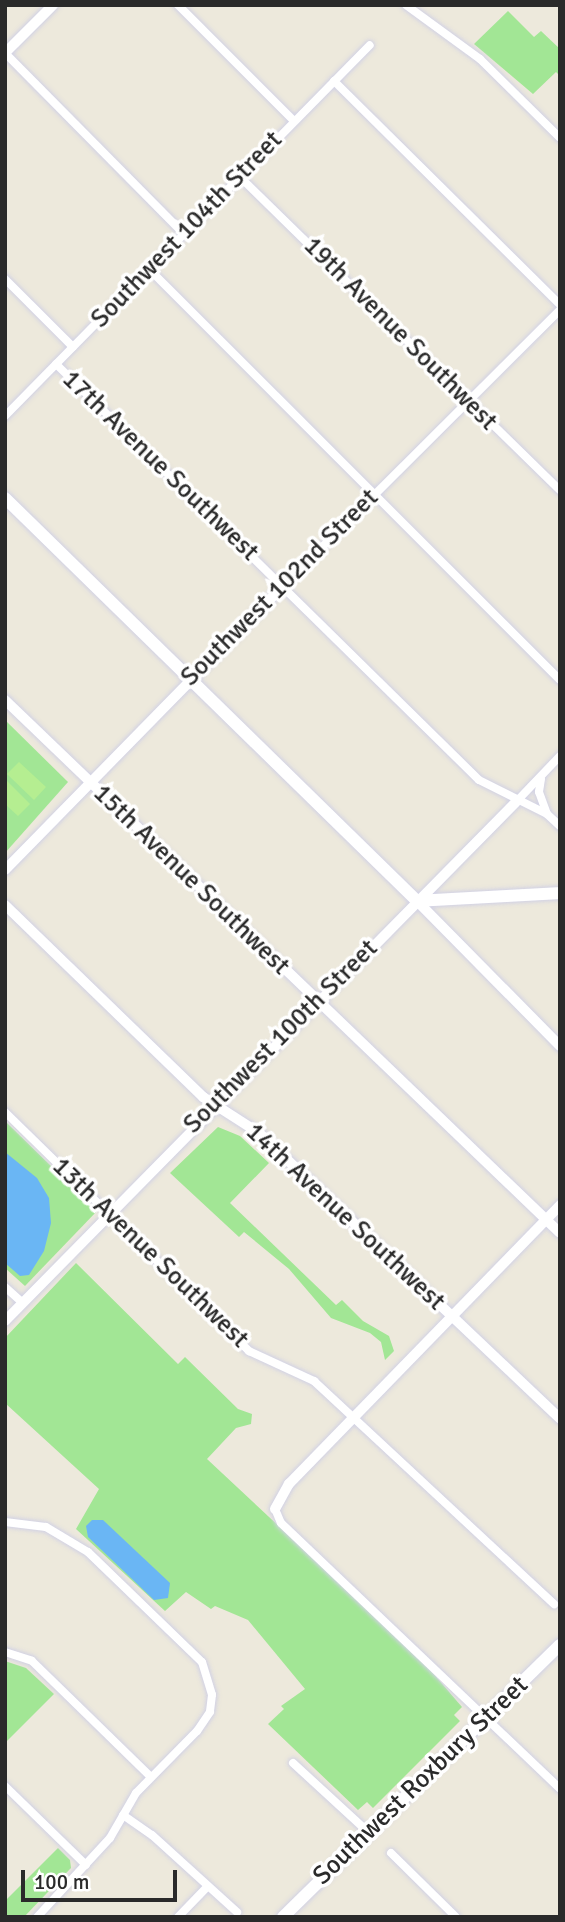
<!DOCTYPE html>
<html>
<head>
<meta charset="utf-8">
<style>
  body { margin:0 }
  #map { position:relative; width:565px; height:1922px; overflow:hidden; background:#ede9dc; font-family:Signika,sans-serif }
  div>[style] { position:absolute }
  .green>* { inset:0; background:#a2e695 }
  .pitch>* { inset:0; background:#b5ee91 }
  .water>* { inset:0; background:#6ab6f4 }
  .roads { filter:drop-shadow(0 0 2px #d1d1e4) drop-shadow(0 0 2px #d1d1e4) }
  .minor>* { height:8px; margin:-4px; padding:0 4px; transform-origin:4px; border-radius:4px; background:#fff }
  .tertiary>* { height:10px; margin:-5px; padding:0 5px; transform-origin:5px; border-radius:5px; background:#fff }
  .secondary>* { height:12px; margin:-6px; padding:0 6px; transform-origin:6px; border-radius:6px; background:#fff }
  span { translate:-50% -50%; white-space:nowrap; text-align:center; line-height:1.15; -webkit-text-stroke:7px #fff; paint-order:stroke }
  .street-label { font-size:26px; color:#2a2a2a }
  .frame { position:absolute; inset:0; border:7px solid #2a2a2a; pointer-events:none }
  .scale { position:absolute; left:21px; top:1870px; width:156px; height:32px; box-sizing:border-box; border:4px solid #2a2a2a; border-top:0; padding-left:9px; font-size:21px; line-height:24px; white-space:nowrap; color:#2a2a2a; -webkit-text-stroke:5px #fff; paint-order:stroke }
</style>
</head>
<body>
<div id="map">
  <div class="green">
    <div style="clip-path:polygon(508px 11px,534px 37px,541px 31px,560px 49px,560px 76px,556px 72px,533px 94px,474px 44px)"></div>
    <div style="clip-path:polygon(5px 720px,68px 782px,5px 853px)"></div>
    <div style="clip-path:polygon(5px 1121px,97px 1211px,25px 1286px,5px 1268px)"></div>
    <div style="clip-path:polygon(218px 1127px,240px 1136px,269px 1163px,230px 1203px,336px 1305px,342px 1300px,363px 1321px,389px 1336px,394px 1351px,385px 1360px,381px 1342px,370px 1333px,331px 1318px,289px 1269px,244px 1232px,239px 1237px,170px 1173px)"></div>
    <div style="clip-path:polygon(76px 1263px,178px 1364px,185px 1357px,238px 1409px,252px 1414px,251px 1424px,236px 1428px,207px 1459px,420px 1658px,462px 1707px,454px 1715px,460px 1721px,373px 1808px,367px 1802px,358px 1810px,268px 1724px,284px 1709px,281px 1706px,305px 1689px,248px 1620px,215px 1606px,211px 1609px,186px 1592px,165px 1611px,76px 1529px,99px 1489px,5px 1403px,5px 1338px)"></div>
    <div style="clip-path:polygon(5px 1661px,26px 1668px,54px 1694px,5px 1743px)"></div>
    <div style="clip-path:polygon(58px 1848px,70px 1860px,71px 1868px,24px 1917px,5px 1917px,5px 1901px)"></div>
  </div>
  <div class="pitch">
    <div style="clip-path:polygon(19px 762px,46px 787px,34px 800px,7px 774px)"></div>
    <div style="clip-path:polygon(5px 779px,30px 804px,18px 816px,5px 804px)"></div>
  </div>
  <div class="water">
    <div style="clip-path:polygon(5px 1152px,37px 1178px,49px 1198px,51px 1223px,44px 1251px,29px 1275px,20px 1276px,5px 1263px)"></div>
    <div style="clip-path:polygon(92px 1520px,103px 1520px,170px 1583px,168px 1598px,154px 1600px,88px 1537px,86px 1526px)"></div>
  </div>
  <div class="roads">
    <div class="minor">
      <div style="left:178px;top:5px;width:164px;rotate:45deg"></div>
      <div style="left:406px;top:5px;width:92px;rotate:36.1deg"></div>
      <div style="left:480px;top:59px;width:112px;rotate:44.6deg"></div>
      <div style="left:5px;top:53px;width:255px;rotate:45.3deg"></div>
      <div style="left:334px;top:81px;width:318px;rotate:44.7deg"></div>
      <div style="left:240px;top:177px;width:448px;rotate:44.4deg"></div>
      <div style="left:149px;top:269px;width:581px;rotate:45deg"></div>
      <div style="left:5px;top:279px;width:96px;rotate:45deg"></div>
      <div style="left:56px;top:364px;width:593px;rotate:44.52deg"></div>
      <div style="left:479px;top:780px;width:76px;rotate:26.6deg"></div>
      <div style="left:547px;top:814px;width:18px;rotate:43deg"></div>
      <div style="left:5px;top:416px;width:520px;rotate:-45.47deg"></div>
      <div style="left:283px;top:586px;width:391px;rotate:-44.9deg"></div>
      <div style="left:541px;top:779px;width:13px;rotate:99deg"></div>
      <div style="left:539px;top:792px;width:23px;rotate:70deg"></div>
      <div style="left:516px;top:802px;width:64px;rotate:-46.3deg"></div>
      <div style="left:5px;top:1112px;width:342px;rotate:44.4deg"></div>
      <div style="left:249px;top:1351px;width:72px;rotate:24.8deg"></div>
      <div style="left:314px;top:1381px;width:328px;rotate:42.9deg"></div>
      <div style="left:5px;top:1287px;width:24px;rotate:42deg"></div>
      <div style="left:275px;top:1509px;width:15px;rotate:67deg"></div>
      <div style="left:281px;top:1523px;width:385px;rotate:43.6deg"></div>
      <div style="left:5px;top:1522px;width:41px;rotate:7deg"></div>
      <div style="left:46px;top:1527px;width:49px;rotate:30.8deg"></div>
      <div style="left:88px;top:1552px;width:158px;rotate:44deg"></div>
      <div style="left:202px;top:1662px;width:34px;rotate:73deg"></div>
      <div style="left:212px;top:1695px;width:17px;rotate:97deg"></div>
      <div style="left:210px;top:1712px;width:23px;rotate:124deg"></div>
      <div style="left:197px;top:1731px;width:87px;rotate:134.5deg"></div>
      <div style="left:136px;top:1793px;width:52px;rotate:120deg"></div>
      <div style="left:110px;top:1838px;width:108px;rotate:132.7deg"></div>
      <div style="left:5px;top:1652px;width:28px;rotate:18deg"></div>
      <div style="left:32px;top:1661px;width:166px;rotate:44.3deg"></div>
      <div style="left:293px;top:1763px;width:102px;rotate:42.6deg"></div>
      <div style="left:5px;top:1786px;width:113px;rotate:44.3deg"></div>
      <div style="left:123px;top:1815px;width:35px;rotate:35deg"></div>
      <div style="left:152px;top:1835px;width:115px;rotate:42.2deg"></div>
      <div style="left:391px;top:1853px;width:91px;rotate:44.6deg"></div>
      <div style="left:178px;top:1917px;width:43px;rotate:-45.9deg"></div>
    </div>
    <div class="tertiary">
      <div style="left:5px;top:53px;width:68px;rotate:-45deg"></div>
      <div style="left:5px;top:700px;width:769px;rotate:43.84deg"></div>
      <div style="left:5px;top:870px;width:397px;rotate:-45.6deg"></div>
      <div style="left:417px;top:901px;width:204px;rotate:45.4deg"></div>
      <div style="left:5px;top:905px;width:276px;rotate:44.1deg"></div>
      <div style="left:203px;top:1097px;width:67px;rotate:32.7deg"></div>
      <div style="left:259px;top:1133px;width:415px;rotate:43.5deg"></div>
      <div style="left:5px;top:1321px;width:728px;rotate:-45.45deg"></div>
      <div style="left:275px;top:1509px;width:29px;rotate:-61deg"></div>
      <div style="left:289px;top:1484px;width:389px;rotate:-45.8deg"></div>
    </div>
    <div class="secondary">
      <div style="left:5px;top:498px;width:576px;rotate:44.37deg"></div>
      <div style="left:417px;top:901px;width:143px;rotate:-3.2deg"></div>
      <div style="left:283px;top:1917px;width:388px;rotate:-44.5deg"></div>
    </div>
  </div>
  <div class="street-label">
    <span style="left:187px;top:230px;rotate:-46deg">Southwest 104th Street</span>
    <span style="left:400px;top:334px;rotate:45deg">19th Avenue Southwest</span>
    <span style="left:160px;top:466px;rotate:44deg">17th Avenue Southwest</span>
    <span style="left:280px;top:588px;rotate:-45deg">Southwest 102nd Street</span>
    <span style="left:191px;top:880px;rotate:44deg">15th Avenue Southwest</span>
    <span style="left:281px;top:1037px;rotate:-45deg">Southwest 100th Street</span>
    <span style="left:345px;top:1217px;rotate:43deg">14th Avenue Southwest</span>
    <span style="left:150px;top:1253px;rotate:44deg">13th Avenue Southwest</span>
    <span style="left:421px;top:1781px;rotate:-44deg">Southwest Roxbury Street</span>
  </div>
  <div class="frame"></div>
  <div class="scale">100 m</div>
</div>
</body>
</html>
